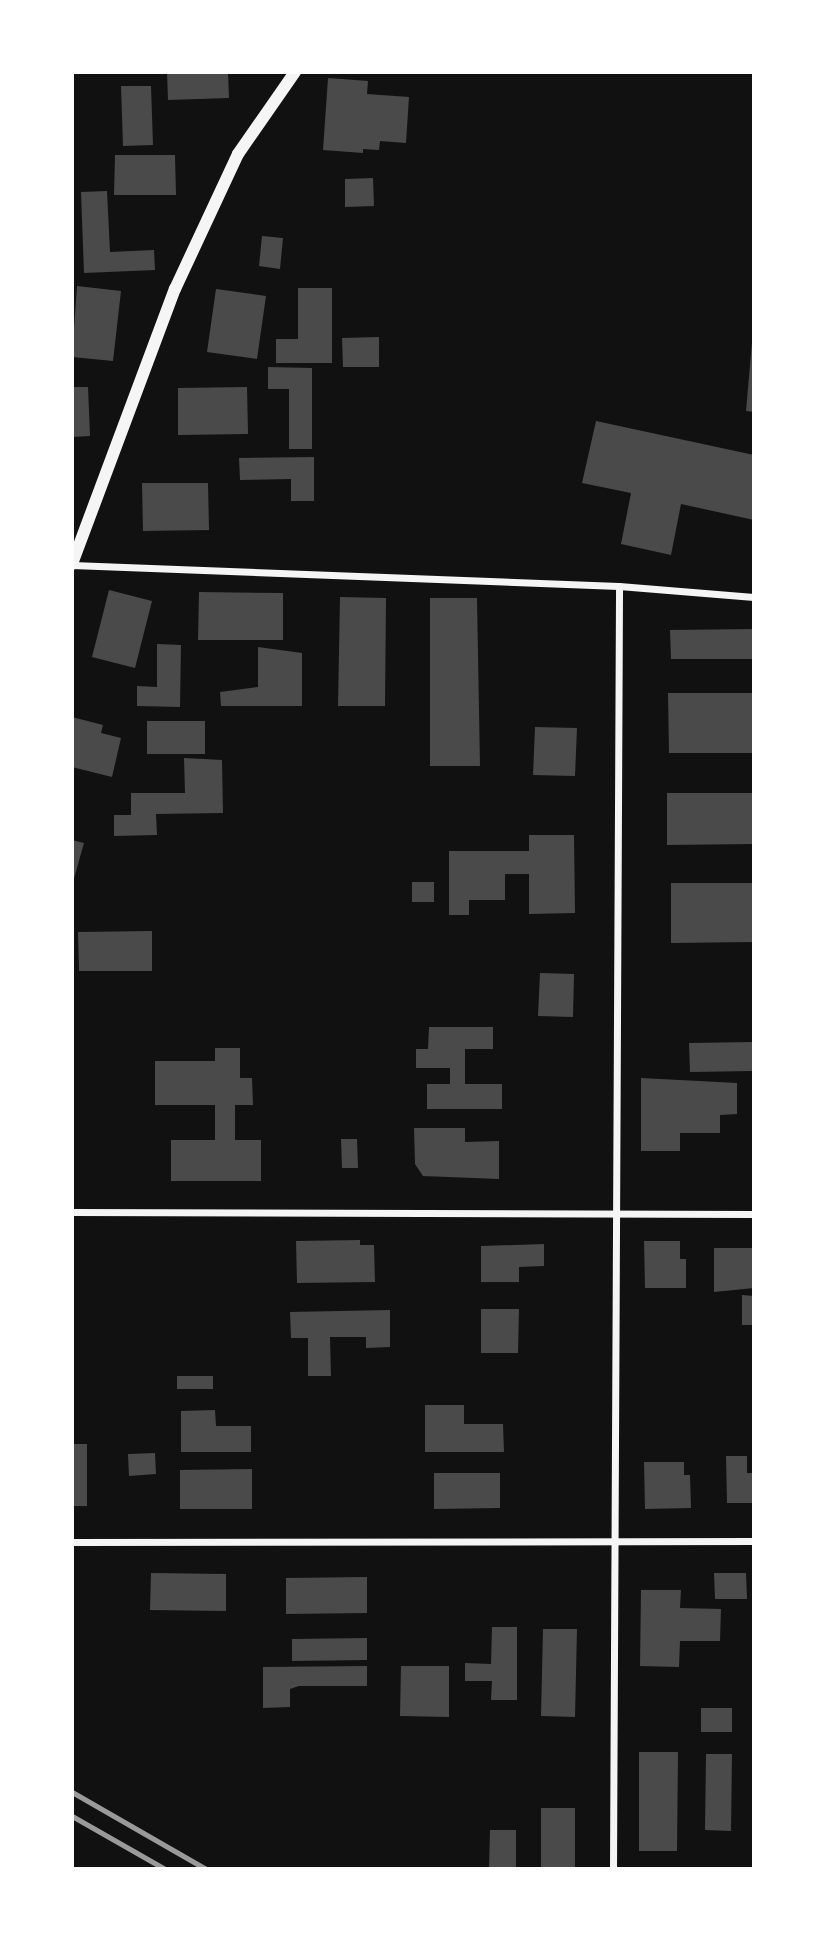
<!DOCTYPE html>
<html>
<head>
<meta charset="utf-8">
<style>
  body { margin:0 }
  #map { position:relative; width:826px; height:1941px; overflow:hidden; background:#111; font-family:"IBM Plex Sans",sans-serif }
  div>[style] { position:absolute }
  .building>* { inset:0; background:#4a4a4a }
  .minor>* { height:7px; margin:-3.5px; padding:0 3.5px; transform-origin:3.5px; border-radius:3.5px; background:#f5f5f5 }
  .tertiary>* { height:12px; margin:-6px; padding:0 6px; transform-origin:6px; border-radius:6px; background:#f5f5f5 }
  .rail>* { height:5px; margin:-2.5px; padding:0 2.5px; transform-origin:2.5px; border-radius:2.5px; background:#9a9a9a }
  span { translate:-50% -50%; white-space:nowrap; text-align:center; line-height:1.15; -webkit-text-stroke:6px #fff; paint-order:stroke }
  .frame { position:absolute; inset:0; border:74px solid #fff; pointer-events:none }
</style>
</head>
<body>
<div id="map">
  <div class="building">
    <div style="clip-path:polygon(167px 72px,228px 72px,229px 98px,168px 100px)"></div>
    <div style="clip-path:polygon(328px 78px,368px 81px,367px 94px,409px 97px,406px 143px,380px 141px,379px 150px,363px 149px,363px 153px,323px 150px)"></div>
    <div style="clip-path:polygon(121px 86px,151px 86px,153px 145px,123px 146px)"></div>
    <div style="clip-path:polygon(115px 155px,175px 155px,176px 195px,114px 195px)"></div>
    <div style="clip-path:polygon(373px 178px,374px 206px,345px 207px,345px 179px)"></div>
    <div style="clip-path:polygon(107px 191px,110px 252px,154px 250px,155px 270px,84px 273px,81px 192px)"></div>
    <div style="clip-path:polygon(262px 236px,283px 238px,280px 269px,259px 266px)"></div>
    <div style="clip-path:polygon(77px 286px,121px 291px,113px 361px,72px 357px)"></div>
    <div style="clip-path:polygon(298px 288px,332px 288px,332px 363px,276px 363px,276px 339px,298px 339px)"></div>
    <div style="clip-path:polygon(216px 289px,266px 296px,257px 359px,207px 352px)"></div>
    <div style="clip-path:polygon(379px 337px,379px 367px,343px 367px,342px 338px)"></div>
    <div style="clip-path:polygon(752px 342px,754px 342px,754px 412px,746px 411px)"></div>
    <div style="clip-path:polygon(268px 367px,312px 368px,312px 449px,289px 449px,289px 389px,268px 389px)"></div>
    <div style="clip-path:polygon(72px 387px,88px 387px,90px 436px,72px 437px)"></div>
    <div style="clip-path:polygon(247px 387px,248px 434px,178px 435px,178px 388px)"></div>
    <div style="clip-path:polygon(596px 421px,754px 455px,754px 520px,681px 504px,671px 555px,621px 544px,631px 493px,582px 483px)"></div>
    <div style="clip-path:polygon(314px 457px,314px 501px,291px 501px,291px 479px,240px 480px,239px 458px)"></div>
    <div style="clip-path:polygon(142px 483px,208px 483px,209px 530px,143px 531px)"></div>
    <div style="clip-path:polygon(109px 590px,152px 601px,135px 668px,92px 657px)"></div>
    <div style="clip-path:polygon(199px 592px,283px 593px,283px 640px,198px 640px)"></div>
    <div style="clip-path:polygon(340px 597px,386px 598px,385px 706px,338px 706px)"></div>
    <div style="clip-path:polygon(430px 598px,477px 598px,480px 766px,430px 766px)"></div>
    <div style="clip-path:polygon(754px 629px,754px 659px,671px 659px,670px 630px)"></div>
    <div style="clip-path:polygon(157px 644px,181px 645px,180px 707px,137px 706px,137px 686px,157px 687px)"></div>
    <div style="clip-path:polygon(258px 647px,302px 653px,302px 706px,221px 706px,220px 692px,258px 687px)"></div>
    <div style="clip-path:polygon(668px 693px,754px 693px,754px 753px,669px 753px)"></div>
    <div style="clip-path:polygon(72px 717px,103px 725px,101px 733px,121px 738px,112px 777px,72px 767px)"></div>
    <div style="clip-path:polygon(147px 721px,205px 721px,205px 754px,147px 754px)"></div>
    <div style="clip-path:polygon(535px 727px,577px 728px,575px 776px,533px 775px)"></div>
    <div style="clip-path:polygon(184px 758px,222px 760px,223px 813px,156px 814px,157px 835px,114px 836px,114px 815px,131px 815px,131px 793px,185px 793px)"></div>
    <div style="clip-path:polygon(667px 793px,754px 793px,754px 844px,667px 845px)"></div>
    <div style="clip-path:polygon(529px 835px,574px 835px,575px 913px,529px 914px,529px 874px,505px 874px,505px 900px,469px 900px,469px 915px,449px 915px,449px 851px,529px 851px)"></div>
    <div style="clip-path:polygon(72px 840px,84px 843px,73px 882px,72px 882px)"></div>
    <div style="clip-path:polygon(412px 882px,434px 882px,434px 902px,412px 902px)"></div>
    <div style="clip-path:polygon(671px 883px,754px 883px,754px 942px,671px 943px)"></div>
    <div style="clip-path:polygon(152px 931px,152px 971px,79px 971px,78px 932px)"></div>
    <div style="clip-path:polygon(540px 973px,574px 974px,573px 1017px,538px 1016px)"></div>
    <div style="clip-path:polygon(429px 1027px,493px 1027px,493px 1049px,465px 1049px,465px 1084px,502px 1084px,502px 1109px,427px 1109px,427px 1084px,450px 1084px,450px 1068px,416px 1068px,416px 1049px,428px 1049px)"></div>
    <div style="clip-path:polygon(754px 1042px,754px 1071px,690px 1072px,689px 1043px)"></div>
    <div style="clip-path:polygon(215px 1048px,240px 1048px,240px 1078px,252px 1078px,253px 1105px,235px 1105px,235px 1140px,261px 1140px,261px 1181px,171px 1181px,171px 1140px,215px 1140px,215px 1105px,155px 1105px,155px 1061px,215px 1061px)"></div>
    <div style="clip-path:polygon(641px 1078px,737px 1083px,737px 1114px,720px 1115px,720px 1133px,680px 1133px,680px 1151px,641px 1151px)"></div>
    <div style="clip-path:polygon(414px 1128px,465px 1128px,465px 1142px,499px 1141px,499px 1179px,423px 1176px,415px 1164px)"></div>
    <div style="clip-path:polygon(341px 1139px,357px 1139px,358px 1168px,342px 1168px)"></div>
    <div style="clip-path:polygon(360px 1240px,360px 1245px,374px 1245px,375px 1282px,297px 1283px,296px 1241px)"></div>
    <div style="clip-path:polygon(644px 1241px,680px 1241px,680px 1259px,686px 1259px,686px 1288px,645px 1288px)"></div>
    <div style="clip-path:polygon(544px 1244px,544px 1266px,519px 1267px,519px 1282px,481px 1282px,481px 1246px)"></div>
    <div style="clip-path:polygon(714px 1248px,754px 1248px,754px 1288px,714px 1292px)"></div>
    <div style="clip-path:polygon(742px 1295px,754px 1296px,754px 1325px,742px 1325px)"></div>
    <div style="clip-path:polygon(481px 1309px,519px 1309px,518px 1353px,481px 1353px)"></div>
    <div style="clip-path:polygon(390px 1310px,390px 1347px,366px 1348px,366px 1337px,330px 1337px,331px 1376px,308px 1376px,308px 1338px,291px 1338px,290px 1312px)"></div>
    <div style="clip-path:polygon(177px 1376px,213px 1376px,213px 1389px,177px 1389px)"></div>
    <div style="clip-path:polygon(425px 1405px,464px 1405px,464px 1424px,503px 1424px,504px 1452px,425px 1452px)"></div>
    <div style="clip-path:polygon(215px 1410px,216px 1426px,251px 1426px,251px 1452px,181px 1452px,181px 1411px)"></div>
    <div style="clip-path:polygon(72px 1444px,87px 1444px,87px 1506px,72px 1506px)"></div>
    <div style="clip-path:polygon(155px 1453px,156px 1474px,129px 1476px,128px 1454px)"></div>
    <div style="clip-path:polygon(726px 1456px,747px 1456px,747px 1473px,754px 1473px,754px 1503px,727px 1503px)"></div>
    <div style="clip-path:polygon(644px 1462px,684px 1462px,684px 1475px,690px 1475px,691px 1508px,645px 1509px)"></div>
    <div style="clip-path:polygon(252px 1469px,252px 1509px,180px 1509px,180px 1470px)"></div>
    <div style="clip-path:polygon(434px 1473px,500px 1473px,500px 1508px,434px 1509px)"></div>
    <div style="clip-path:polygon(151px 1573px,226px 1574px,226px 1611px,150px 1610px)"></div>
    <div style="clip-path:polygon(714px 1573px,746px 1573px,747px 1599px,715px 1599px)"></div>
    <div style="clip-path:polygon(367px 1577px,367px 1613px,286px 1614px,286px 1578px)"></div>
    <div style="clip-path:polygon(641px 1590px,681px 1590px,680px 1608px,721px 1609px,720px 1641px,680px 1641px,679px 1667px,640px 1666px)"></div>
    <div style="clip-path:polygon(492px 1627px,517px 1627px,517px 1700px,491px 1700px,492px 1681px,465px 1681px,465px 1663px,491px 1664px)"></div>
    <div style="clip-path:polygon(543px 1629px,577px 1629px,575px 1717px,541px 1716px)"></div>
    <div style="clip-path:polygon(367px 1638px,367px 1660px,292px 1661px,292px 1639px)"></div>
    <div style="clip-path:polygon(367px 1666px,367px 1686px,299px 1686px,290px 1689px,290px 1707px,263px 1708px,263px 1667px)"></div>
    <div style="clip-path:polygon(401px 1666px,449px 1666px,449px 1717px,400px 1716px)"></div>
    <div style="clip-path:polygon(701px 1708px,732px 1708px,732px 1732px,701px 1732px)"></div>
    <div style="clip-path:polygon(639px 1752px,678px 1752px,677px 1851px,639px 1851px)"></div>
    <div style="clip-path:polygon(706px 1754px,732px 1754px,731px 1831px,705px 1830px)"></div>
    <div style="clip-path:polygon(541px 1808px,575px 1808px,575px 1869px,541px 1869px)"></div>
    <div style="clip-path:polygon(490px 1830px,516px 1830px,516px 1869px,489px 1869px)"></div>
  </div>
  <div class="minor">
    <div style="left:72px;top:565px;width:547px;rotate:2.2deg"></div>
    <div style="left:619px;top:586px;width:135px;rotate:4.7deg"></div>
    <div style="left:72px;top:1212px;width:682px;rotate:0.17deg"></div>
    <div style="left:72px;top:1542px;width:682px;rotate:-0.08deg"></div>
    <div style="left:613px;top:1869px;width:1283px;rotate:-89.73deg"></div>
  </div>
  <div class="tertiary">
    <div style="left:72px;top:564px;width:294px;rotate:-69.5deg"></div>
    <div style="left:175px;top:289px;width:149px;rotate:-65deg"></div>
    <div style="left:238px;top:154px;width:100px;rotate:-55.2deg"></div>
  </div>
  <div class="rail">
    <div style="left:72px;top:1792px;width:155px;rotate:29.9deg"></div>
    <div style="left:72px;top:1816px;width:107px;rotate:29.7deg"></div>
  </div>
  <div class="frame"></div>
</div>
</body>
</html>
